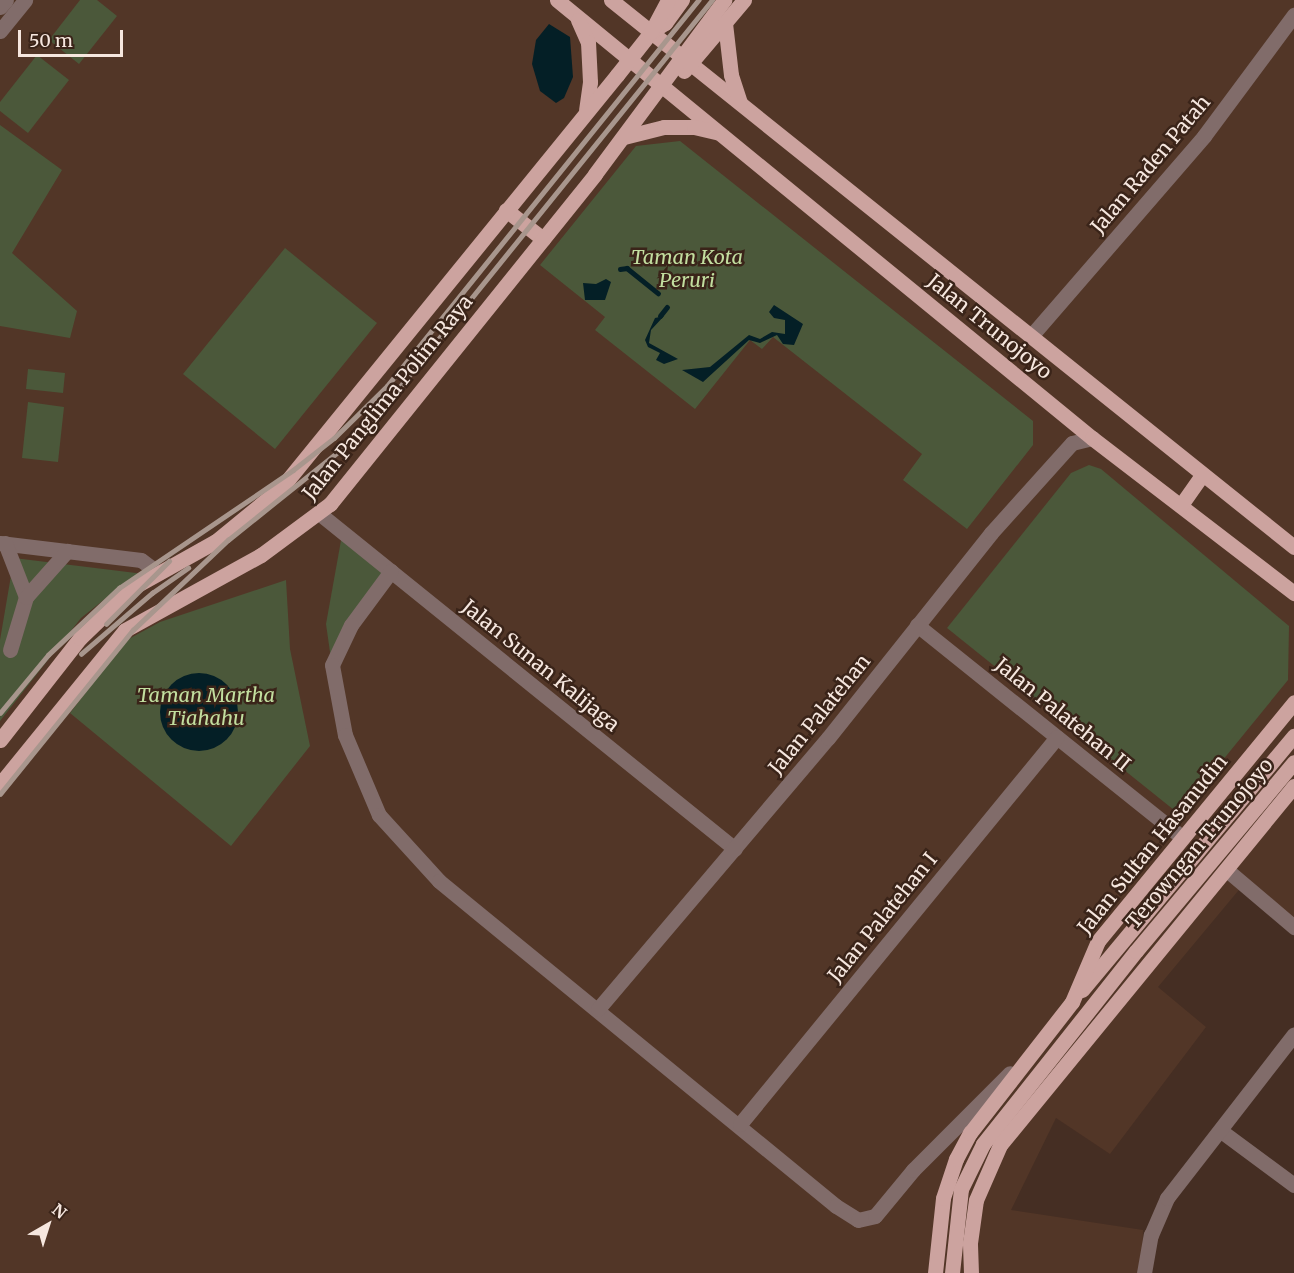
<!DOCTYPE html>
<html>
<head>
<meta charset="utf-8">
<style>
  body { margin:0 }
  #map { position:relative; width:1294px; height:1273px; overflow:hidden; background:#452e23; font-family:Merriweather,serif }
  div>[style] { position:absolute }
  .built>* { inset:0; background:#523627 }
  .green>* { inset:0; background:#4b583a }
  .water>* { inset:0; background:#041f26 }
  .round { border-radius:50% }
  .stream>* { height:4.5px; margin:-2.25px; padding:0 2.25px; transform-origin:2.25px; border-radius:2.25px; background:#041f26 }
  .minor>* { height:15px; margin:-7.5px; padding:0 7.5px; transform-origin:7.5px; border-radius:7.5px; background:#816c6a }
  .major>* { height:15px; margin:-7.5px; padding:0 7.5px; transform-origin:7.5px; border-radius:7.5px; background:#cca39f }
  .rail>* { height:4.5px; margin:-2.25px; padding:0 2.25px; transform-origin:2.25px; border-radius:2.25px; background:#a8968d }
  span { translate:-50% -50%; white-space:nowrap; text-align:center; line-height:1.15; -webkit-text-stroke:5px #3a2419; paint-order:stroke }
  .street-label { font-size:20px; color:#f6e7df }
  .park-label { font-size:20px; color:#c2de9f; font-style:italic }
  .north { position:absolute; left:18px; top:1195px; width:60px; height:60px; -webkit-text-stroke:4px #3a2419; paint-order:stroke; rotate:39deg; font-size:16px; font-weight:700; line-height:24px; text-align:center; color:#f6e7df }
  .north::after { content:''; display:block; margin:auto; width:21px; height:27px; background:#f6e7df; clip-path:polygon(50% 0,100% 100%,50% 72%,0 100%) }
  .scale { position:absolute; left:18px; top:30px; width:105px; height:27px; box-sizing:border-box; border:3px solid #f6e7df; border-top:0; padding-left:8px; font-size:18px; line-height:21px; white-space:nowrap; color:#f6e7df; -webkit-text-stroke:4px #3a2419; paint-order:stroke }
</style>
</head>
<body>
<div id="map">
  <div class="built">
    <div style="clip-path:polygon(4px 0,1294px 0,1294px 928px,1243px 885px,1158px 987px,1206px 1027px,1110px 1154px,1056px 1118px,1011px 1210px,1143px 1230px,1142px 1273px,0 1273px,0 6px)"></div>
  </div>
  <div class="green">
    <div style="clip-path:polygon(80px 0,97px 0,117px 16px,79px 64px,49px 40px)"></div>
    <div style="clip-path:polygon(37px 55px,69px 80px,28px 133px,0 111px,0 102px)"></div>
    <div style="clip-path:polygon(0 125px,62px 170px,12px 253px,77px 311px,70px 338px,0 326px)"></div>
    <div style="clip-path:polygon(680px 141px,1033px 421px,1033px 445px,967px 529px,903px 480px,922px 454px,773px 337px,762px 349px,750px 340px,695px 409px,595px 330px,605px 317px,540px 265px,636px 146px)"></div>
    <div style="clip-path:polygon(285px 248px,377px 323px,275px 449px,183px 374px)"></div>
    <div style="clip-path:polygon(28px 369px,65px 373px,63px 393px,26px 389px)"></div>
    <div style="clip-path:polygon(28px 402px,64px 407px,58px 462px,22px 458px)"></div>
    <div style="clip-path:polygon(1089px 465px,1101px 469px,1289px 626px,1288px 680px,1187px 804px,1174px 810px,947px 628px,1071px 473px)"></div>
    <div style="clip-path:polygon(342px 535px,391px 578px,331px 659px,326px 624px)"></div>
    <div style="clip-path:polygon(14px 558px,144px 574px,111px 594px,81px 618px,0 721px,0 640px)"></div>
    <div style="clip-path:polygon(286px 580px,290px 649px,310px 746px,231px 846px,70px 713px,125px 641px,160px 622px)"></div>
  </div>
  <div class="water">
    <div style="clip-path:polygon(549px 24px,570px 37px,573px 77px,564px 98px,556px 103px,540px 91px,532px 64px,536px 40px)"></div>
    <div style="clip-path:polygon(606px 279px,611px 282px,605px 300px,585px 300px,583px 283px,596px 284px)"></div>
    <div style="clip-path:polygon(774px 305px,803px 324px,794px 345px,783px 344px,777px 335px,760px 343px,749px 340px,703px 382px,682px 370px,710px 367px,749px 335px,760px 339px,772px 332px,785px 334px,785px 320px,774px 318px,769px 312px)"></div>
    <div style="clip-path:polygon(664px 316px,651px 330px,649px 343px,678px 359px,664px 364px,656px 360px,660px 353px,648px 347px,645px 340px,655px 318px)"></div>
    <div class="round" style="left:160px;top:673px;width:78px;height:78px"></div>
  </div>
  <div class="stream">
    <div style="left:620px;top:269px;width:7px;rotate:-8deg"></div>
    <div style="left:627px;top:268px;width:40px;rotate:39deg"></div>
    <div style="left:660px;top:316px;width:11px;rotate:-52deg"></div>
  </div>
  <div class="minor">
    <div style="left:0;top:7px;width:9px;rotate:-49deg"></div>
    <div style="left:0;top:31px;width:40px;rotate:-51deg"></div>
    <div style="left:1031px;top:336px;width:264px;rotate:-49.1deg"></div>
    <div style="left:1204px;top:136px;width:151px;rotate:-53.4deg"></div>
    <div style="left:320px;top:514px;width:533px;rotate:38.91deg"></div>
    <div style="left:0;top:543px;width:142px;rotate:6.9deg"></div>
    <div style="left:141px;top:560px;width:20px;rotate:37deg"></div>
    <div style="left:5px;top:543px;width:58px;rotate:68.7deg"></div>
    <div style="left:391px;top:571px;width:67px;rotate:126.5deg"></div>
    <div style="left:351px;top:625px;width:44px;rotate:115.4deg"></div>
    <div style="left:332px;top:665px;width:71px;rotate:79.5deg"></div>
    <div style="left:345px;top:735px;width:87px;rotate:67deg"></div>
    <div style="left:379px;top:815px;width:89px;rotate:47.7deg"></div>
    <div style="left:439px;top:881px;width:513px;rotate:39.31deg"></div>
    <div style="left:836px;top:1206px;width:26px;rotate:32deg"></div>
    <div style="left:858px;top:1220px;width:17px;rotate:-13deg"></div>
    <div style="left:875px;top:1216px;width:60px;rotate:-50.4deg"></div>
    <div style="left:913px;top:1170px;width:137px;rotate:-45deg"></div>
    <div style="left:917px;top:625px;width:339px;rotate:38.7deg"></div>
    <div style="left:10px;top:650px;width:55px;rotate:-73.2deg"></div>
    <div style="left:26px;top:597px;width:62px;rotate:-48.3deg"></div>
    <div style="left:1228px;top:871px;width:87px;rotate:40.3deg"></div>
    <div style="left:598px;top:1009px;width:355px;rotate:-49.7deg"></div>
    <div style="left:828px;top:738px;width:262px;rotate:-51.5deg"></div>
    <div style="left:991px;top:533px;width:121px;rotate:-48deg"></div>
    <div style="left:1072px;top:443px;width:21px;rotate:-14deg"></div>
    <div style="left:740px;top:1124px;width:500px;rotate:-50.68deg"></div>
    <div style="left:1221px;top:1131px;width:91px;rotate:36.5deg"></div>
    <div style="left:1144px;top:1273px;width:39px;rotate:-80deg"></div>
    <div style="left:1151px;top:1235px;width:40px;rotate:-66.6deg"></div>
    <div style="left:1167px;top:1198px;width:207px;rotate:-52.2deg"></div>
  </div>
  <div class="major">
    <div style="left:557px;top:0;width:691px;rotate:39.31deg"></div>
    <div style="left:1092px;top:438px;width:255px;rotate:37.5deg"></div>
    <div style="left:611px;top:0;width:875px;rotate:38.69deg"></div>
    <div style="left:578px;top:20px;width:24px;rotate:66deg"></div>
    <div style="left:588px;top:42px;width:40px;rotate:87.1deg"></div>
    <div style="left:590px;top:82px;width:28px;rotate:98deg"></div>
    <div style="left:725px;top:23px;width:52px;rotate:83.4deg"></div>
    <div style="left:731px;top:75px;width:28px;rotate:72deg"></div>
    <div style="left:651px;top:32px;width:17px;rotate:-33deg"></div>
    <div style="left:665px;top:23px;width:29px;rotate:-54deg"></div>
    <div style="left:684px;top:71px;width:93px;rotate:-49.8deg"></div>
    <div style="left:624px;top:137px;width:41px;rotate:-14deg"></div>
    <div style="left:664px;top:127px;width:30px"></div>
    <div style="left:694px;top:127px;width:23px;rotate:13deg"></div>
    <div style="left:506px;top:210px;width:47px;rotate:38.1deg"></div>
    <div style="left:1181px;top:505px;width:37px;rotate:-55deg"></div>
    <div style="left:0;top:740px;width:130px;rotate:-51.9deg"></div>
    <div style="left:80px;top:638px;width:72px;rotate:-43.9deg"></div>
    <div style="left:132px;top:588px;width:96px;rotate:-29.2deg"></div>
    <div style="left:216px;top:541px;width:85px;rotate:-39.3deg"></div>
    <div style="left:282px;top:487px;width:531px;rotate:-50.89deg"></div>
    <div style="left:617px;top:75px;width:55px;rotate:-51.7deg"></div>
    <div style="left:651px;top:32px;width:36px;rotate:-62deg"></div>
    <div style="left:0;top:784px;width:198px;rotate:-50.9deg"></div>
    <div style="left:125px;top:630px;width:155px;rotate:-28.9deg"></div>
    <div style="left:261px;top:555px;width:86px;rotate:-36.5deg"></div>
    <div style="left:330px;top:504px;width:423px;rotate:-51.2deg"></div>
    <div style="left:595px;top:174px;width:217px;rotate:-53.4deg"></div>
    <div style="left:1082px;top:990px;width:331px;rotate:-50.2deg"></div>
    <div style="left:935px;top:1273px;width:75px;rotate:-83.9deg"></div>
    <div style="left:943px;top:1198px;width:41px;rotate:-71.6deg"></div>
    <div style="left:956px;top:1159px;width:30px;rotate:-62deg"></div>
    <div style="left:970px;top:1133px;width:166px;rotate:-52.1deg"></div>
    <div style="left:1072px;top:1002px;width:66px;rotate:-66.9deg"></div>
    <div style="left:1098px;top:941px;width:309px;rotate:-50.6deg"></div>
    <div style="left:952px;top:1273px;width:84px;rotate:-83.9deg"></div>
    <div style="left:961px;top:1189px;width:50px;rotate:-63.9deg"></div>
    <div style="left:983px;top:1144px;width:246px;rotate:-51.6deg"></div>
    <div style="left:1136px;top:951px;width:246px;rotate:-50.1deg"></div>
    <div style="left:971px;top:1273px;width:30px;rotate:-92deg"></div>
    <div style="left:970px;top:1243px;width:43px;rotate:-82.1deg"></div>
    <div style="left:976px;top:1200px;width:60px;rotate:-66.4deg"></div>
    <div style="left:1000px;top:1145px;width:464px;rotate:-50.7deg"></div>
  </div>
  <div class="rail">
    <div style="left:106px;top:624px;width:89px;rotate:-45deg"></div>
    <div style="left:81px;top:654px;width:94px;rotate:-40.7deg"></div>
    <div style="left:152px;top:593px;width:44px;rotate:-34.8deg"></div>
    <div style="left:0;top:713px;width:75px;rotate:-50.4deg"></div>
    <div style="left:48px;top:655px;width:98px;rotate:-43.3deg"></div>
    <div style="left:119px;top:588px;width:210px;rotate:-34.1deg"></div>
    <div style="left:293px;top:470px;width:52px;rotate:-38deg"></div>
    <div style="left:334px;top:438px;width:74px;rotate:-44.5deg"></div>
    <div style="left:387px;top:386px;width:496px;rotate:-51.1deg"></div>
    <div style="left:0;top:794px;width:211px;rotate:-51deg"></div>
    <div style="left:133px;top:630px;width:131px;rotate:-43.5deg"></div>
    <div style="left:228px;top:540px;width:147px;rotate:-38.7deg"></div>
    <div style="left:343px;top:448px;width:74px;rotate:-46.6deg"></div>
    <div style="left:394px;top:394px;width:506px;rotate:-51.09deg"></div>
  </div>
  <div class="street-label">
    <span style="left:1150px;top:164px;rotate:-50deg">Jalan Raden Patah</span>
    <span style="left:990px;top:326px;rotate:39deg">Jalan Trunojoyo</span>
    <span style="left:387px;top:397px;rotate:-51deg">Jalan Panglima Polim Raya</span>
    <span style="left:541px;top:665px;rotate:39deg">Jalan Sunan Kalijaga</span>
    <span style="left:819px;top:714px;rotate:-51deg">Jalan Palatehan</span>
    <span style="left:1063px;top:714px;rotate:39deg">Jalan Palatehan II</span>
    <span style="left:1199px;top:843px;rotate:-50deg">Terowngan Trunojoyo</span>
    <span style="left:1152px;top:844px;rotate:-51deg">Jalan Sultan Hasanudin</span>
    <span style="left:882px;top:917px;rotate:-51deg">Jalan Palatehan I</span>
  </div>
  <div class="park-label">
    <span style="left:687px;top:268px">Taman Kota<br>Peruri</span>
    <span style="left:206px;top:706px">Taman Martha<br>Tiahahu</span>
  </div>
  <div class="north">N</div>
  <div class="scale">50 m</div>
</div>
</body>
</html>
